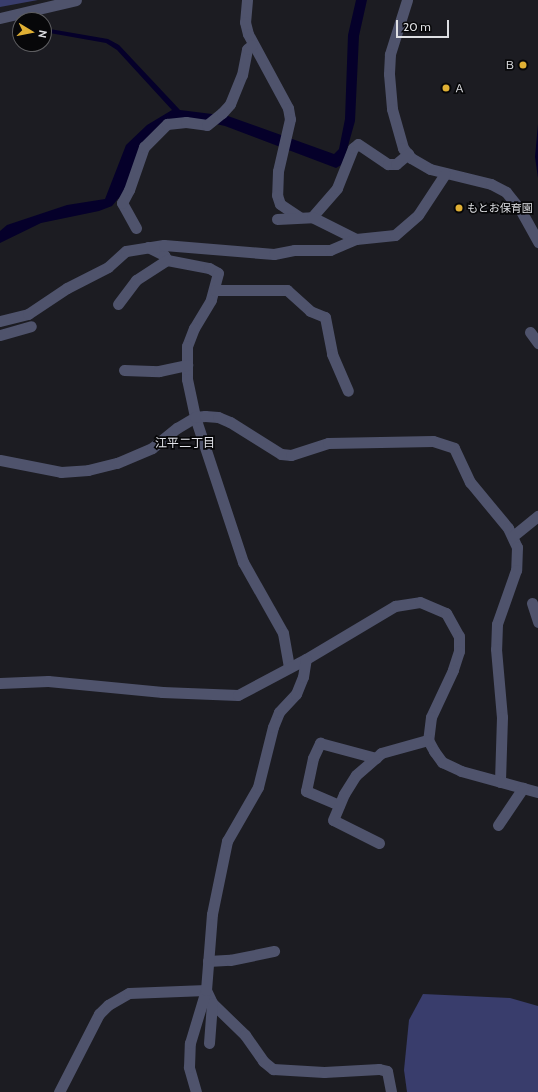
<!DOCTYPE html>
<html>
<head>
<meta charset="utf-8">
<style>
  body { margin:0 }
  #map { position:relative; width:538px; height:1092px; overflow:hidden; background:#1c1c22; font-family:Cabin,"Noto Sans JP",sans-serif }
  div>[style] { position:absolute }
  .green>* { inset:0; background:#393d6c }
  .water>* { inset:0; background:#05002a }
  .minor>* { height:11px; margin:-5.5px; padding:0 5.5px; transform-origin:5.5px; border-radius:5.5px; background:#4f536c }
  .dots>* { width:11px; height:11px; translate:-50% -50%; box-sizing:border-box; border:2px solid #070709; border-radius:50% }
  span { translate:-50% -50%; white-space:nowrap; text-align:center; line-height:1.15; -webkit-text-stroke:3.5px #070709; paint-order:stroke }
  .poi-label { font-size:11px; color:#dedfe3 }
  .right { translate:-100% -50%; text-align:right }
  .left { translate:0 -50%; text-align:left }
  .neighbourhood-label { font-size:12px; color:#e2e3ea }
  .north { position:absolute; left:12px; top:12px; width:40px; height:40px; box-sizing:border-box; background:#070709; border:1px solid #5d5d60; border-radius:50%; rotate:100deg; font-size:11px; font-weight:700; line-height:16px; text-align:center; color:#dedfe3 }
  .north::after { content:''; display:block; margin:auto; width:14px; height:18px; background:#e0b034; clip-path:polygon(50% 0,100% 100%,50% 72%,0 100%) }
  .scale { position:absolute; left:396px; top:20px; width:53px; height:18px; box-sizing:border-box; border:2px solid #dedfe3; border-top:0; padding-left:5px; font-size:12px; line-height:14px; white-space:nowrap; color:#dedfe3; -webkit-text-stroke:3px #070709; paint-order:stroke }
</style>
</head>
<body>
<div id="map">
  <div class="green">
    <div style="clip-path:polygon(0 0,38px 0,0 7px)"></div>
    <div style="clip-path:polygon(423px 994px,510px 998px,538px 1006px,538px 1092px,407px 1092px,404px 1070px,409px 1020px)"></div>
  </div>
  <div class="water">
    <div style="clip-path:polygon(356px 0,367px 0,359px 36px,355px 121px,343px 164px,336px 168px,225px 126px,189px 118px,155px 132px,122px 194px,112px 206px,99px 211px,41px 223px,0 243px,0 231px,7px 225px,67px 205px,105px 199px,126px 145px,147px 125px,172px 110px,117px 50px,106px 43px,44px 32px,44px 28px,108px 39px,119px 45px,180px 110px,228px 116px,334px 154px,339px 149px,345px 119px,348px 35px)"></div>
    <div style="clip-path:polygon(538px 124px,538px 178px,535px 157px)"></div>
  </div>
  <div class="minor">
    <div style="left:247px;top:0;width:22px;rotate:95deg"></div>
    <div style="left:245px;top:22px;width:12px;rotate:76deg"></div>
    <div style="left:248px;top:34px;width:84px;rotate:61.6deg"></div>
    <div style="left:288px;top:108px;width:11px;rotate:80deg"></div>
    <div style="left:290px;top:119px;width:53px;rotate:103deg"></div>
    <div style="left:278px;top:171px;width:24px;rotate:92deg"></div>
    <div style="left:277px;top:195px;width:9px;rotate:72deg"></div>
    <div style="left:280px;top:204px;width:23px;rotate:34deg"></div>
    <div style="left:407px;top:0;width:57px;rotate:107.5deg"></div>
    <div style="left:390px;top:54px;width:20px;rotate:93deg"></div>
    <div style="left:389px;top:74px;width:35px;rotate:85deg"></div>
    <div style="left:392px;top:109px;width:41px;rotate:74.2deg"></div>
    <div style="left:403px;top:148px;width:13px;rotate:51deg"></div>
    <div style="left:411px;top:158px;width:22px;rotate:30deg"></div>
    <div style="left:430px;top:169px;width:63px;rotate:13.8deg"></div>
    <div style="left:491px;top:184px;width:17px;rotate:28deg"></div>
    <div style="left:506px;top:192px;width:22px;rotate:51deg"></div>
    <div style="left:520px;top:209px;width:38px;rotate:61deg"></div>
    <div style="left:0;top:18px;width:78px;rotate:-13.3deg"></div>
    <div style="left:312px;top:217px;width:38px;rotate:-49deg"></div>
    <div style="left:337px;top:188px;width:43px;rotate:-68.2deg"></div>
    <div style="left:353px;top:148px;width:6px;rotate:-39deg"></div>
    <div style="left:358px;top:144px;width:36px;rotate:34deg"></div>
    <div style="left:388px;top:164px;width:8px"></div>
    <div style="left:396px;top:164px;width:16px;rotate:-40deg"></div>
    <div style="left:277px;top:219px;width:35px;rotate:-3deg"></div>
    <div style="left:312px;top:217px;width:49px;rotate:26.6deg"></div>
    <div style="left:356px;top:239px;width:39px;rotate:-6deg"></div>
    <div style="left:395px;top:235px;width:30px;rotate:-41deg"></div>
    <div style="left:418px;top:215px;width:49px;rotate:-56.6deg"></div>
    <div style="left:136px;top:228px;width:29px;rotate:-119deg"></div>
    <div style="left:122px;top:203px;width:15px;rotate:-62deg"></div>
    <div style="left:129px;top:190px;width:46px;rotate:-70.8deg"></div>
    <div style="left:144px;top:147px;width:33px;rotate:-45deg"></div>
    <div style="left:167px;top:124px;width:19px;rotate:-6deg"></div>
    <div style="left:186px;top:122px;width:21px;rotate:8deg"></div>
    <div style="left:207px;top:125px;width:19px;rotate:-39deg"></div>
    <div style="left:222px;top:113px;width:12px;rotate:-48deg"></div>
    <div style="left:230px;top:104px;width:31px;rotate:-68deg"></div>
    <div style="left:242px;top:75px;width:26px;rotate:-79deg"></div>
    <div style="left:247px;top:49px;width:6px;rotate:-39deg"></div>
    <div style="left:148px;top:247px;width:18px;rotate:27deg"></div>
    <div style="left:164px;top:255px;width:6px;rotate:59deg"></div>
    <div style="left:167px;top:260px;width:43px;rotate:10.8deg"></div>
    <div style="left:209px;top:268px;width:10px;rotate:29deg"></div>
    <div style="left:218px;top:273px;width:28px;rotate:105deg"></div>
    <div style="left:211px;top:300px;width:33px;rotate:121deg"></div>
    <div style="left:194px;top:328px;width:19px;rotate:111deg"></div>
    <div style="left:187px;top:346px;width:33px;rotate:90deg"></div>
    <div style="left:187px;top:379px;width:39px;rotate:78deg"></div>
    <div style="left:195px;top:417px;width:153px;rotate:71.7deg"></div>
    <div style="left:243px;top:562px;width:81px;rotate:60.6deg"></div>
    <div style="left:283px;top:633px;width:35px;rotate:80deg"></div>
    <div style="left:215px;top:290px;width:72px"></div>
    <div style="left:287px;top:290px;width:31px;rotate:42deg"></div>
    <div style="left:310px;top:311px;width:16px;rotate:22deg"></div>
    <div style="left:325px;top:317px;width:38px;rotate:79deg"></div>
    <div style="left:332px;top:354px;width:40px;rotate:66.6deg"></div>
    <div style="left:118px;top:304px;width:30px;rotate:-53deg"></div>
    <div style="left:136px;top:280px;width:37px;rotate:-33deg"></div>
    <div style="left:0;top:321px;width:29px;rotate:-14deg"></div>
    <div style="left:28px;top:314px;width:47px;rotate:-33.7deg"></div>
    <div style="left:67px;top:288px;width:46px;rotate:-27.1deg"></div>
    <div style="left:108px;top:267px;width:24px;rotate:-42deg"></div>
    <div style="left:126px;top:251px;width:38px;rotate:-9deg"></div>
    <div style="left:164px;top:245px;width:110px;rotate:4.7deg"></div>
    <div style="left:274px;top:254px;width:20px;rotate:-11deg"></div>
    <div style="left:294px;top:250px;width:36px"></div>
    <div style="left:330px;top:250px;width:28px;rotate:-23deg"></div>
    <div style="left:530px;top:332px;width:14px;rotate:54deg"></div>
    <div style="left:0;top:335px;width:32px;rotate:-16deg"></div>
    <div style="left:124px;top:370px;width:35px;rotate:2deg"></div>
    <div style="left:159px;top:371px;width:29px;rotate:-12deg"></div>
    <div style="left:0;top:460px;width:62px;rotate:11.1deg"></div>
    <div style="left:61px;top:472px;width:27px;rotate:-4deg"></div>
    <div style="left:88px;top:470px;width:30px;rotate:-14deg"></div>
    <div style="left:117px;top:463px;width:38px;rotate:-23deg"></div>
    <div style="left:152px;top:448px;width:32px;rotate:-39deg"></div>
    <div style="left:177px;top:428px;width:21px;rotate:-31deg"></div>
    <div style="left:195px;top:417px;width:10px;rotate:-6deg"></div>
    <div style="left:205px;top:416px;width:13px;rotate:4deg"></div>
    <div style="left:218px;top:417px;width:13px;rotate:23deg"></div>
    <div style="left:230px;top:422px;width:60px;rotate:32.1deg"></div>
    <div style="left:281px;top:454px;width:10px;rotate:6deg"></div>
    <div style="left:291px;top:455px;width:39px;rotate:-18deg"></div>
    <div style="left:328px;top:443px;width:105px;rotate:-1.1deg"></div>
    <div style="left:433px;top:441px;width:22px;rotate:18deg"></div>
    <div style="left:454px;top:448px;width:38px;rotate:65deg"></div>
    <div style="left:470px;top:482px;width:60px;rotate:50.4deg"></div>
    <div style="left:508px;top:528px;width:21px;rotate:65deg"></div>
    <div style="left:517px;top:547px;width:23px;rotate:92deg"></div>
    <div style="left:516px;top:570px;width:57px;rotate:109.4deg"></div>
    <div style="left:497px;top:624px;width:25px;rotate:92deg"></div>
    <div style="left:496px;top:649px;width:68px;rotate:85deg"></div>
    <div style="left:502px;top:717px;width:65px;rotate:91.8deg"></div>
    <div style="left:513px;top:536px;width:32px;rotate:-39deg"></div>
    <div style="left:532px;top:603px;width:20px;rotate:72deg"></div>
    <div style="left:0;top:683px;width:48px;rotate:-2.4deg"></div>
    <div style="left:48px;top:681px;width:115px;rotate:5.5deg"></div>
    <div style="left:162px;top:692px;width:76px;rotate:2.3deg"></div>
    <div style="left:238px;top:695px;width:77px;rotate:-27.9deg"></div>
    <div style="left:306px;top:659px;width:104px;rotate:-30.8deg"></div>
    <div style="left:395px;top:606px;width:25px;rotate:-9deg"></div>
    <div style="left:420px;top:602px;width:28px;rotate:23deg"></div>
    <div style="left:446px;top:613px;width:26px;rotate:61deg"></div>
    <div style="left:459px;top:636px;width:15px;rotate:90deg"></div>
    <div style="left:459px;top:651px;width:20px;rotate:108deg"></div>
    <div style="left:453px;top:670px;width:52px;rotate:115.1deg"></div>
    <div style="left:431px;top:717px;width:23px;rotate:97deg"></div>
    <div style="left:428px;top:740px;width:13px;rotate:61deg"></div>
    <div style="left:434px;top:751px;width:14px;rotate:54deg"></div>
    <div style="left:442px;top:762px;width:21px;rotate:25deg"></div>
    <div style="left:461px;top:771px;width:80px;rotate:15.3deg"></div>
    <div style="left:339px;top:805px;width:36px;rotate:-157deg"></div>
    <div style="left:306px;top:791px;width:34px;rotate:-78deg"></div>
    <div style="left:313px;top:758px;width:17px;rotate:-65deg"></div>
    <div style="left:320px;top:743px;width:58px;rotate:15deg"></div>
    <div style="left:498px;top:825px;width:45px;rotate:-56deg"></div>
    <div style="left:379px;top:843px;width:51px;rotate:-153.4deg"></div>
    <div style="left:333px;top:820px;width:28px;rotate:-67deg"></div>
    <div style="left:344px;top:794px;width:22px;rotate:-58deg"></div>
    <div style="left:356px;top:775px;width:33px;rotate:-41deg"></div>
    <div style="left:381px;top:753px;width:49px;rotate:-15.5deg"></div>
    <div style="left:208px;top:961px;width:22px;rotate:-3deg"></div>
    <div style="left:230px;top:960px;width:45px;rotate:-11.6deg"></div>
    <div style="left:206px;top:990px;width:14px;rotate:65deg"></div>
    <div style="left:212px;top:1003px;width:46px;rotate:44.1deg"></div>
    <div style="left:245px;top:1035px;width:32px;rotate:55deg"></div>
    <div style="left:263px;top:1061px;width:13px;rotate:39deg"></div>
    <div style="left:273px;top:1069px;width:51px;rotate:3.4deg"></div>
    <div style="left:324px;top:1072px;width:55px;rotate:-3.1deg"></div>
    <div style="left:379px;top:1069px;width:8px;rotate:14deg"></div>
    <div style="left:387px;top:1071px;width:21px;rotate:79deg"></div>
    <div style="left:209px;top:1043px;width:40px;rotate:-85.7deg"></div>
    <div style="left:59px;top:1092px;width:88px;rotate:-62.9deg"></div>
    <div style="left:99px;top:1014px;width:13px;rotate:-45deg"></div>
    <div style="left:108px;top:1005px;width:24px;rotate:-30deg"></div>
    <div style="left:129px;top:993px;width:77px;rotate:-2.2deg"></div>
    <div style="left:196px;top:1092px;width:26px;rotate:-106deg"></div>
    <div style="left:189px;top:1067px;width:24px;rotate:-88deg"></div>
    <div style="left:190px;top:1043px;width:55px;rotate:-73.2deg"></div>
    <div style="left:206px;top:990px;width:76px;rotate:-85.5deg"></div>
    <div style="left:212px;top:914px;width:75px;rotate:-78.4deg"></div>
    <div style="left:227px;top:841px;width:62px;rotate:-60.1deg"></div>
    <div style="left:258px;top:787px;width:62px;rotate:-76deg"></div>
    <div style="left:273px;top:727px;width:16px;rotate:-68deg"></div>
    <div style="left:279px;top:712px;width:25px;rotate:-47deg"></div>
    <div style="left:296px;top:694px;width:18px;rotate:-68deg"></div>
    <div style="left:303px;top:677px;width:18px;rotate:-81deg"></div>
  </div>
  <div class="dots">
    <div style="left:523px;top:65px;background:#e0b034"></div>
    <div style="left:446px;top:88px;background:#e0b034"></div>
    <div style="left:459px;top:208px;background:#e0b034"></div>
  </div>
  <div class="poi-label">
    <span class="right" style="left:515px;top:65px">Ｂ</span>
    <span class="left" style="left:454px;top:88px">Ａ</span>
    <span class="left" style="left:467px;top:208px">もとお保育園</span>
  </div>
  <div class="neighbourhood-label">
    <span style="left:185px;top:443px">江平二丁目</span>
  </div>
  <div class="north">N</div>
  <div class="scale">20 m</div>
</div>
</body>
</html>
